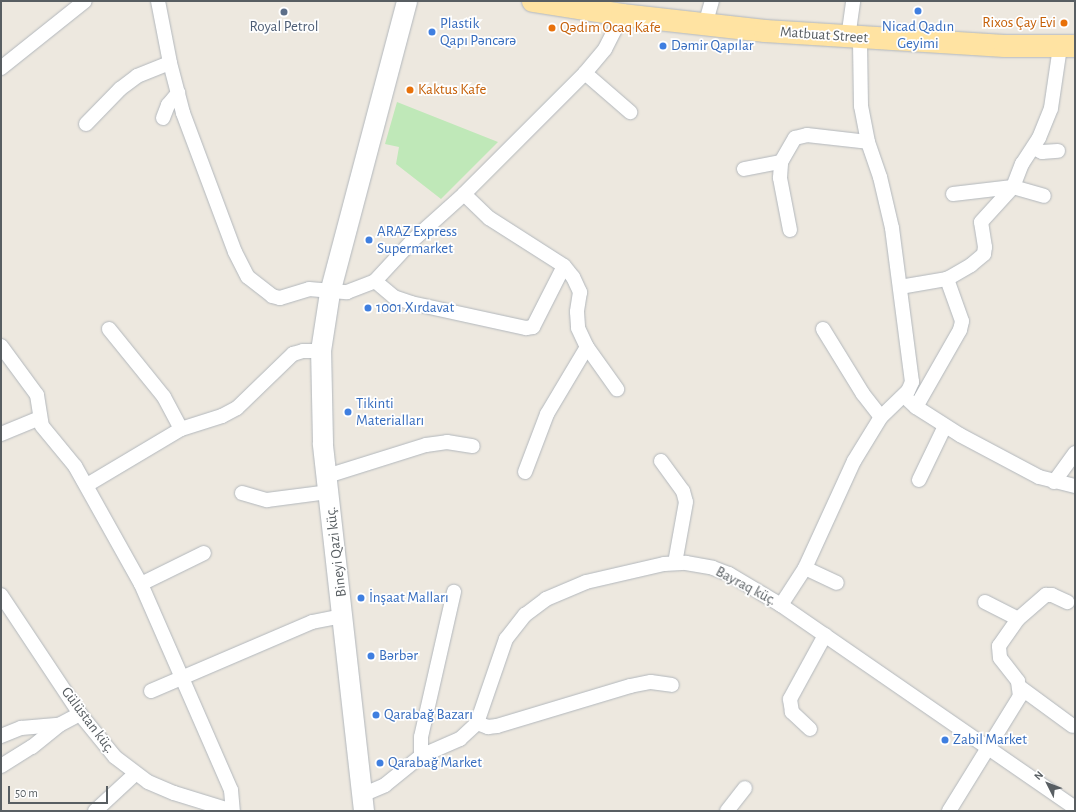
<!DOCTYPE html>
<html>
<head>
<meta charset="utf-8">
<style>
  body { margin:0 }
  #map { position:relative; width:1076px; height:812px; overflow:hidden; background:#ede8df; font-family:"Alegreya Sans",sans-serif }
  div>[style] { position:absolute }
  .green>* { inset:0; background:#bfe8b8 }
  .roads { filter:drop-shadow(0 0 1px #b2b7bc) drop-shadow(0 0 1px #b2b7bc) }
  .street>* { height:14px; margin:-7px; padding:0 7px; transform-origin:7px; border-radius:7px; background:#fff }
  .secondary>* { height:20px; margin:-10px; padding:0 10px; transform-origin:10px; border-radius:10px; background:#fff }
  .primary>* { height:22px; margin:-11px; padding:0 11px; transform-origin:11px; border-radius:11px; background:#ffe3a2 }
  .dots>* { width:11px; height:11px; translate:-50% -50%; box-sizing:border-box; border:2px solid #fff; border-radius:50% }
  span { translate:-50% -50%; white-space:nowrap; text-align:center; line-height:1.15; -webkit-text-stroke:3.5px #fff; paint-order:stroke }
  .shop-label { font-size:15px; color:#366cbe }
  .left { translate:0 -50%; text-align:left }
  .food-label { font-size:15px; color:#c56008 }
  .right { translate:-100% -50%; text-align:right }
  .service-label { font-size:15px; color:#4e5e75 }
  .street-label { font-size:15px; color:#585e62 }
  .frame { position:absolute; inset:0; border:2px solid #585e62; pointer-events:none }
  .north { position:absolute; left:1028px; top:764px; width:40px; height:40px; -webkit-text-stroke:3px #fff; paint-order:stroke; rotate:312deg; font-size:11px; font-weight:700; line-height:16px; text-align:center; color:#585e62 }
  .north::after { content:''; display:block; margin:auto; width:14px; height:18px; background:#585e62; clip-path:polygon(50% 0,100% 100%,50% 72%,0 100%) }
  .scale { position:absolute; left:8px; top:786px; width:100px; height:18px; box-sizing:border-box; border:2px solid #585e62; border-top:0; padding-left:5px; font-size:12px; line-height:14px; white-space:nowrap; color:#585e62; -webkit-text-stroke:3px #fff; paint-order:stroke }
</style>
</head>
<body>
<div id="map">
  <div class="green">
    <div style="clip-path:polygon(397px 102px,498px 142px,441px 199px,396px 164px,399px 147px,385px 144px)"></div>
  </div>
  <div class="roads">
    <div class="street">
      <div style="left:158px;top:1px;width:63px;rotate:79deg"></div>
      <div style="left:170px;top:63px;width:52px;rotate:75.4deg"></div>
      <div style="left:183px;top:113px;width:148px;rotate:69.5deg"></div>
      <div style="left:235px;top:252px;width:28px;rotate:63deg"></div>
      <div style="left:248px;top:277px;width:31px;rotate:38deg"></div>
      <div style="left:272px;top:296px;width:8px;rotate:14deg"></div>
      <div style="left:280px;top:298px;width:30px;rotate:-17deg"></div>
      <div style="left:309px;top:289px;width:38px;rotate:5deg"></div>
      <div style="left:347px;top:292px;width:30px;rotate:-21deg"></div>
      <div style="left:375px;top:281px;width:56px;rotate:-47.2deg"></div>
      <div style="left:413px;top:240px;width:69px;rotate:-42deg"></div>
      <div style="left:464px;top:194px;width:171px;rotate:-45deg"></div>
      <div style="left:585px;top:73px;width:31px;rotate:-50deg"></div>
      <div style="left:605px;top:49px;width:38px;rotate:-63deg"></div>
      <div style="left:705px;top:25px;width:25px;rotate:-74deg"></div>
      <div style="left:848px;top:38px;width:37px;rotate:-82deg"></div>
      <div style="left:1px;top:68px;width:107px;rotate:-38.6deg"></div>
      <div style="left:585px;top:73px;width:60px;rotate:40.9deg"></div>
      <div style="left:163px;top:118px;width:14px;rotate:-69deg"></div>
      <div style="left:168px;top:105px;width:16px;rotate:-50deg"></div>
      <div style="left:86px;top:124px;width:49px;rotate:-45.8deg"></div>
      <div style="left:120px;top:89px;width:21px;rotate:-37deg"></div>
      <div style="left:137px;top:76px;width:35px;rotate:-22deg"></div>
      <div style="left:1034px;top:148px;width:9px;rotate:27deg"></div>
      <div style="left:1042px;top:152px;width:16px;rotate:-4deg"></div>
      <div style="left:744px;top:169px;width:38px;rotate:-11deg"></div>
      <div style="left:464px;top:194px;width:35px;rotate:44deg"></div>
      <div style="left:489px;top:218px;width:89px;rotate:32.6deg"></div>
      <div style="left:564px;top:266px;width:14px;rotate:51deg"></div>
      <div style="left:573px;top:277px;width:17px;rotate:65deg"></div>
      <div style="left:580px;top:292px;width:20px;rotate:99deg"></div>
      <div style="left:577px;top:312px;width:16px;rotate:86deg"></div>
      <div style="left:578px;top:328px;width:21px;rotate:65deg"></div>
      <div style="left:587px;top:347px;width:52px;rotate:54.5deg"></div>
      <div style="left:953px;top:194px;width:60px;rotate:-6.7deg"></div>
      <div style="left:1013px;top:187px;width:32px;rotate:16deg"></div>
      <div style="left:790px;top:230px;width:53px;rotate:-100.9deg"></div>
      <div style="left:780px;top:178px;width:16px;rotate:-86deg"></div>
      <div style="left:781px;top:162px;width:28px;rotate:-60deg"></div>
      <div style="left:795px;top:138px;width:12px;rotate:-14deg"></div>
      <div style="left:807px;top:135px;width:61px;rotate:6.5deg"></div>
      <div style="left:375px;top:281px;width:25px;rotate:40deg"></div>
      <div style="left:394px;top:297px;width:18px;rotate:19deg"></div>
      <div style="left:411px;top:303px;width:118px;rotate:12.3deg"></div>
      <div style="left:526px;top:328px;width:7px;rotate:-8deg"></div>
      <div style="left:533px;top:327px;width:68px;rotate:-63.1deg"></div>
      <div style="left:900px;top:287px;width:48px;rotate:-9.7deg"></div>
      <div style="left:947px;top:279px;width:28px;rotate:-30deg"></div>
      <div style="left:971px;top:265px;width:17px;rotate:-40deg"></div>
      <div style="left:984px;top:254px;width:7px;rotate:-82deg"></div>
      <div style="left:985px;top:247px;width:25px;rotate:-99deg"></div>
      <div style="left:981px;top:222px;width:47px;rotate:-47.6deg"></div>
      <div style="left:1013px;top:187px;width:25px;rotate:-69deg"></div>
      <div style="left:1022px;top:164px;width:31px;rotate:-57deg"></div>
      <div style="left:1039px;top:138px;width:32px;rotate:-68deg"></div>
      <div style="left:1051px;top:108px;width:62px;rotate:-81.6deg"></div>
      <div style="left:109px;top:329px;width:87px;rotate:51deg"></div>
      <div style="left:164px;top:397px;width:36px;rotate:62deg"></div>
      <div style="left:823px;top:329px;width:76px;rotate:58.4deg"></div>
      <div style="left:863px;top:394px;width:29px;rotate:52deg"></div>
      <div style="left:1px;top:346px;width:61px;rotate:53.7deg"></div>
      <div style="left:37px;top:395px;width:31px;rotate:81deg"></div>
      <div style="left:42px;top:426px;width:52px;rotate:50.5deg"></div>
      <div style="left:75px;top:466px;width:135px;rotate:60.8deg"></div>
      <div style="left:141px;top:584px;width:225px;rotate:66.4deg"></div>
      <div style="left:231px;top:790px;width:21px;rotate:85deg"></div>
      <div style="left:904px;top:396px;width:16px;rotate:43deg"></div>
      <div style="left:916px;top:407px;width:52px;rotate:32.5deg"></div>
      <div style="left:960px;top:435px;width:89px;rotate:28deg"></div>
      <div style="left:1039px;top:477px;width:37px;rotate:14deg"></div>
      <div style="left:916px;top:407px;width:89px;rotate:-60.3deg"></div>
      <div style="left:960px;top:330px;width:9px;rotate:-77deg"></div>
      <div style="left:962px;top:321px;width:45px;rotate:-109.7deg"></div>
      <div style="left:1px;top:434px;width:42px;rotate:-22.3deg"></div>
      <div style="left:661px;top:461px;width:37px;rotate:54deg"></div>
      <div style="left:683px;top:491px;width:11px;rotate:75deg"></div>
      <div style="left:686px;top:502px;width:62px;rotate:100.2deg"></div>
      <div style="left:525px;top:472px;width:62px;rotate:-69.2deg"></div>
      <div style="left:547px;top:414px;width:78px;rotate:-59.2deg"></div>
      <div style="left:327px;top:476px;width:104px;rotate:-17.4deg"></div>
      <div style="left:426px;top:445px;width:21px;rotate:-8deg"></div>
      <div style="left:447px;top:442px;width:26px;rotate:9deg"></div>
      <div style="left:919px;top:480px;width:60px;rotate:-64.3deg"></div>
      <div style="left:1054px;top:482px;width:36px;rotate:-54deg"></div>
      <div style="left:87px;top:485px;width:109px;rotate:-30.8deg"></div>
      <div style="left:181px;top:429px;width:43px;rotate:-17.6deg"></div>
      <div style="left:222px;top:416px;width:17px;rotate:-28deg"></div>
      <div style="left:237px;top:408px;width:78px;rotate:-44deg"></div>
      <div style="left:293px;top:354px;width:10px;rotate:-17deg"></div>
      <div style="left:303px;top:351px;width:18px"></div>
      <div style="left:242px;top:493px;width:26px;rotate:16deg"></div>
      <div style="left:267px;top:500px;width:63px;rotate:-7.4deg"></div>
      <div style="left:805px;top:568px;width:35px;rotate:25deg"></div>
      <div style="left:141px;top:584px;width:70px;rotate:-26.2deg"></div>
      <div style="left:1px;top:595px;width:143px;rotate:56.4deg"></div>
      <div style="left:80px;top:714px;width:55px;rotate:50.9deg"></div>
      <div style="left:115px;top:757px;width:41px;rotate:37.1deg"></div>
      <div style="left:148px;top:782px;width:28px;rotate:23deg"></div>
      <div style="left:174px;top:793px;width:61px;rotate:17.2deg"></div>
      <div style="left:985px;top:602px;width:37px;rotate:27deg"></div>
      <div style="left:781px;top:605px;width:44px;rotate:-57deg"></div>
      <div style="left:805px;top:568px;width:118px;rotate:-65.4deg"></div>
      <div style="left:854px;top:461px;width:52px;rotate:-58.5deg"></div>
      <div style="left:881px;top:417px;width:37px;rotate:-44deg"></div>
      <div style="left:908px;top:391px;width:10px;rotate:-66deg"></div>
      <div style="left:912px;top:382px;width:155px;rotate:-97.4deg"></div>
      <div style="left:892px;top:228px;width:52px;rotate:-103.2deg"></div>
      <div style="left:880px;top:177px;width:37px;rotate:-109deg"></div>
      <div style="left:868px;top:142px;width:37px;rotate:-101deg"></div>
      <div style="left:861px;top:106px;width:67px;rotate:-90.9deg"></div>
      <div style="left:1021px;top:688px;width:64px;rotate:36.2deg"></div>
      <div style="left:151px;top:691px;width:175px;rotate:-23.2deg"></div>
      <div style="left:312px;top:622px;width:33px;rotate:-11deg"></div>
      <div style="left:477px;top:723px;width:12px;rotate:20deg"></div>
      <div style="left:488px;top:727px;width:9px;rotate:-6deg"></div>
      <div style="left:497px;top:726px;width:139px;rotate:-16.7deg"></div>
      <div style="left:630px;top:686px;width:21px;rotate:-11deg"></div>
      <div style="left:651px;top:682px;width:21px;rotate:8deg"></div>
      <div style="left:810px;top:729px;width:25px;rotate:-137deg"></div>
      <div style="left:792px;top:712px;width:13px;rotate:-99deg"></div>
      <div style="left:790px;top:699px;width:73px;rotate:-61.3deg"></div>
      <div style="left:1px;top:736px;width:22px;rotate:-22deg"></div>
      <div style="left:21px;top:728px;width:38px;rotate:-5deg"></div>
      <div style="left:59px;top:725px;width:24px;rotate:-28deg"></div>
      <div style="left:421px;top:756px;width:19px;rotate:-90deg"></div>
      <div style="left:421px;top:737px;width:149px;rotate:-77.2deg"></div>
      <div style="left:1px;top:766px;width:36px;rotate:-32deg"></div>
      <div style="left:32px;top:747px;width:35px;rotate:-39deg"></div>
      <div style="left:362px;top:795px;width:25px;rotate:-23deg"></div>
      <div style="left:385px;top:785px;width:46px;rotate:-38.9deg"></div>
      <div style="left:421px;top:756px;width:43px;rotate:-23.6deg"></div>
      <div style="left:460px;top:739px;width:23px;rotate:-43deg"></div>
      <div style="left:477px;top:723px;width:89px;rotate:-71deg"></div>
      <div style="left:506px;top:639px;width:31px;rotate:-52deg"></div>
      <div style="left:525px;top:615px;width:26px;rotate:-37deg"></div>
      <div style="left:546px;top:599px;width:43px;rotate:-23deg"></div>
      <div style="left:586px;top:582px;width:80px;rotate:-13deg"></div>
      <div style="left:664px;top:564px;width:22px;rotate:-3deg"></div>
      <div style="left:686px;top:563px;width:27px;rotate:10deg"></div>
      <div style="left:713px;top:568px;width:17px;rotate:21deg"></div>
      <div style="left:729px;top:574px;width:61px;rotate:30.8deg"></div>
      <div style="left:781px;top:605px;width:357px;rotate:34.6deg"></div>
      <div style="left:95px;top:811px;width:54px;rotate:-42.8deg"></div>
      <div style="left:727px;top:811px;width:29px;rotate:-52deg"></div>
      <div style="left:949px;top:811px;width:135px;rotate:-58.3deg"></div>
      <div style="left:1020px;top:696px;width:15px;rotate:-98deg"></div>
      <div style="left:1018px;top:681px;width:29px;rotate:-128deg"></div>
      <div style="left:1000px;top:658px;width:12px;rotate:-95deg"></div>
      <div style="left:999px;top:646px;width:33px;rotate:-55deg"></div>
      <div style="left:1018px;top:619px;width:37px;rotate:-41deg"></div>
      <div style="left:1046px;top:595px;width:6px"></div>
      <div style="left:1052px;top:595px;width:17px;rotate:25deg"></div>
    </div>
    <div class="secondary">
      <div style="left:364px;top:811px;width:370px;rotate:-96.4deg"></div>
      <div style="left:323px;top:443px;width:92px;rotate:-91.2deg"></div>
      <div style="left:321px;top:351px;width:59px;rotate:-81.2deg"></div>
      <div style="left:330px;top:293px;width:302px;rotate:-75.2deg"></div>
    </div>
    <div class="primary">
      <div style="left:533px;top:1px;width:90px;rotate:8.9deg"></div>
      <div style="left:622px;top:15px;width:144px;rotate:6.4deg"></div>
      <div style="left:765px;top:31px;width:240px;rotate:3.6deg"></div>
      <div style="left:1005px;top:46px;width:70px"></div>
    </div>
  </div>
  <div class="dots">
    <div style="left:918px;top:11px;background:#3f7fe0"></div>
    <div style="left:284px;top:12px;background:#5c6f8a"></div>
    <div style="left:1064px;top:23px;background:#e8710a"></div>
    <div style="left:552px;top:28px;background:#e8710a"></div>
    <div style="left:432px;top:32px;background:#3f7fe0"></div>
    <div style="left:663px;top:46px;background:#3f7fe0"></div>
    <div style="left:410px;top:90px;background:#e8710a"></div>
    <div style="left:369px;top:240px;background:#3f7fe0"></div>
    <div style="left:368px;top:308px;background:#3f7fe0"></div>
    <div style="left:348px;top:412px;background:#3f7fe0"></div>
    <div style="left:361px;top:598px;background:#3f7fe0"></div>
    <div style="left:371px;top:656px;background:#3f7fe0"></div>
    <div style="left:376px;top:715px;background:#3f7fe0"></div>
    <div style="left:945px;top:740px;background:#3f7fe0"></div>
    <div style="left:380px;top:763px;background:#3f7fe0"></div>
  </div>
  <div class="shop-label">
    <span class="left" style="left:440px;top:32px">Plastik<br>Qapı Pəncərə</span>
    <span style="left:918px;top:35px">Nicad Qadın<br>Geyimi</span>
    <span class="left" style="left:671px;top:46px">Dəmir Qapılar</span>
    <span class="left" style="left:377px;top:240px">ARAZ Express<br>Supermarket</span>
    <span class="left" style="left:376px;top:308px">1001 Xırdavat</span>
    <span class="left" style="left:356px;top:412px">Tikinti<br>Materialları</span>
    <span class="left" style="left:369px;top:598px">İnşaat Malları</span>
    <span class="left" style="left:379px;top:656px">Bərbər</span>
    <span class="left" style="left:384px;top:715px">Qarabağ Bazarı</span>
    <span class="left" style="left:953px;top:740px">Zabil Market</span>
    <span class="left" style="left:388px;top:763px">Qarabağ Market</span>
  </div>
  <div class="food-label">
    <span class="right" style="left:1056px;top:23px">Rixos Çay Evi</span>
    <span class="left" style="left:560px;top:28px">Qədim Ocaq Kafe</span>
    <span class="left" style="left:418px;top:90px">Kaktus Kafe</span>
  </div>
  <div class="service-label">
    <span style="left:284px;top:27px">Royal Petrol</span>
  </div>
  <div class="street-label">
    <span style="left:824px;top:35px;rotate:4deg">Matbuat Street</span>
    <span style="left:336px;top:552px;rotate:-97deg">Bineyi Qazi küç.</span>
    <span style="left:746px;top:586px;rotate:28deg">Bayraq küç.</span>
    <span style="left:88px;top:720px;rotate:53deg">Gülüstan küç.</span>
  </div>
  <div class="frame"></div>
  <div class="north">N</div>
  <div class="scale">50 m</div>
</div>
</body>
</html>
